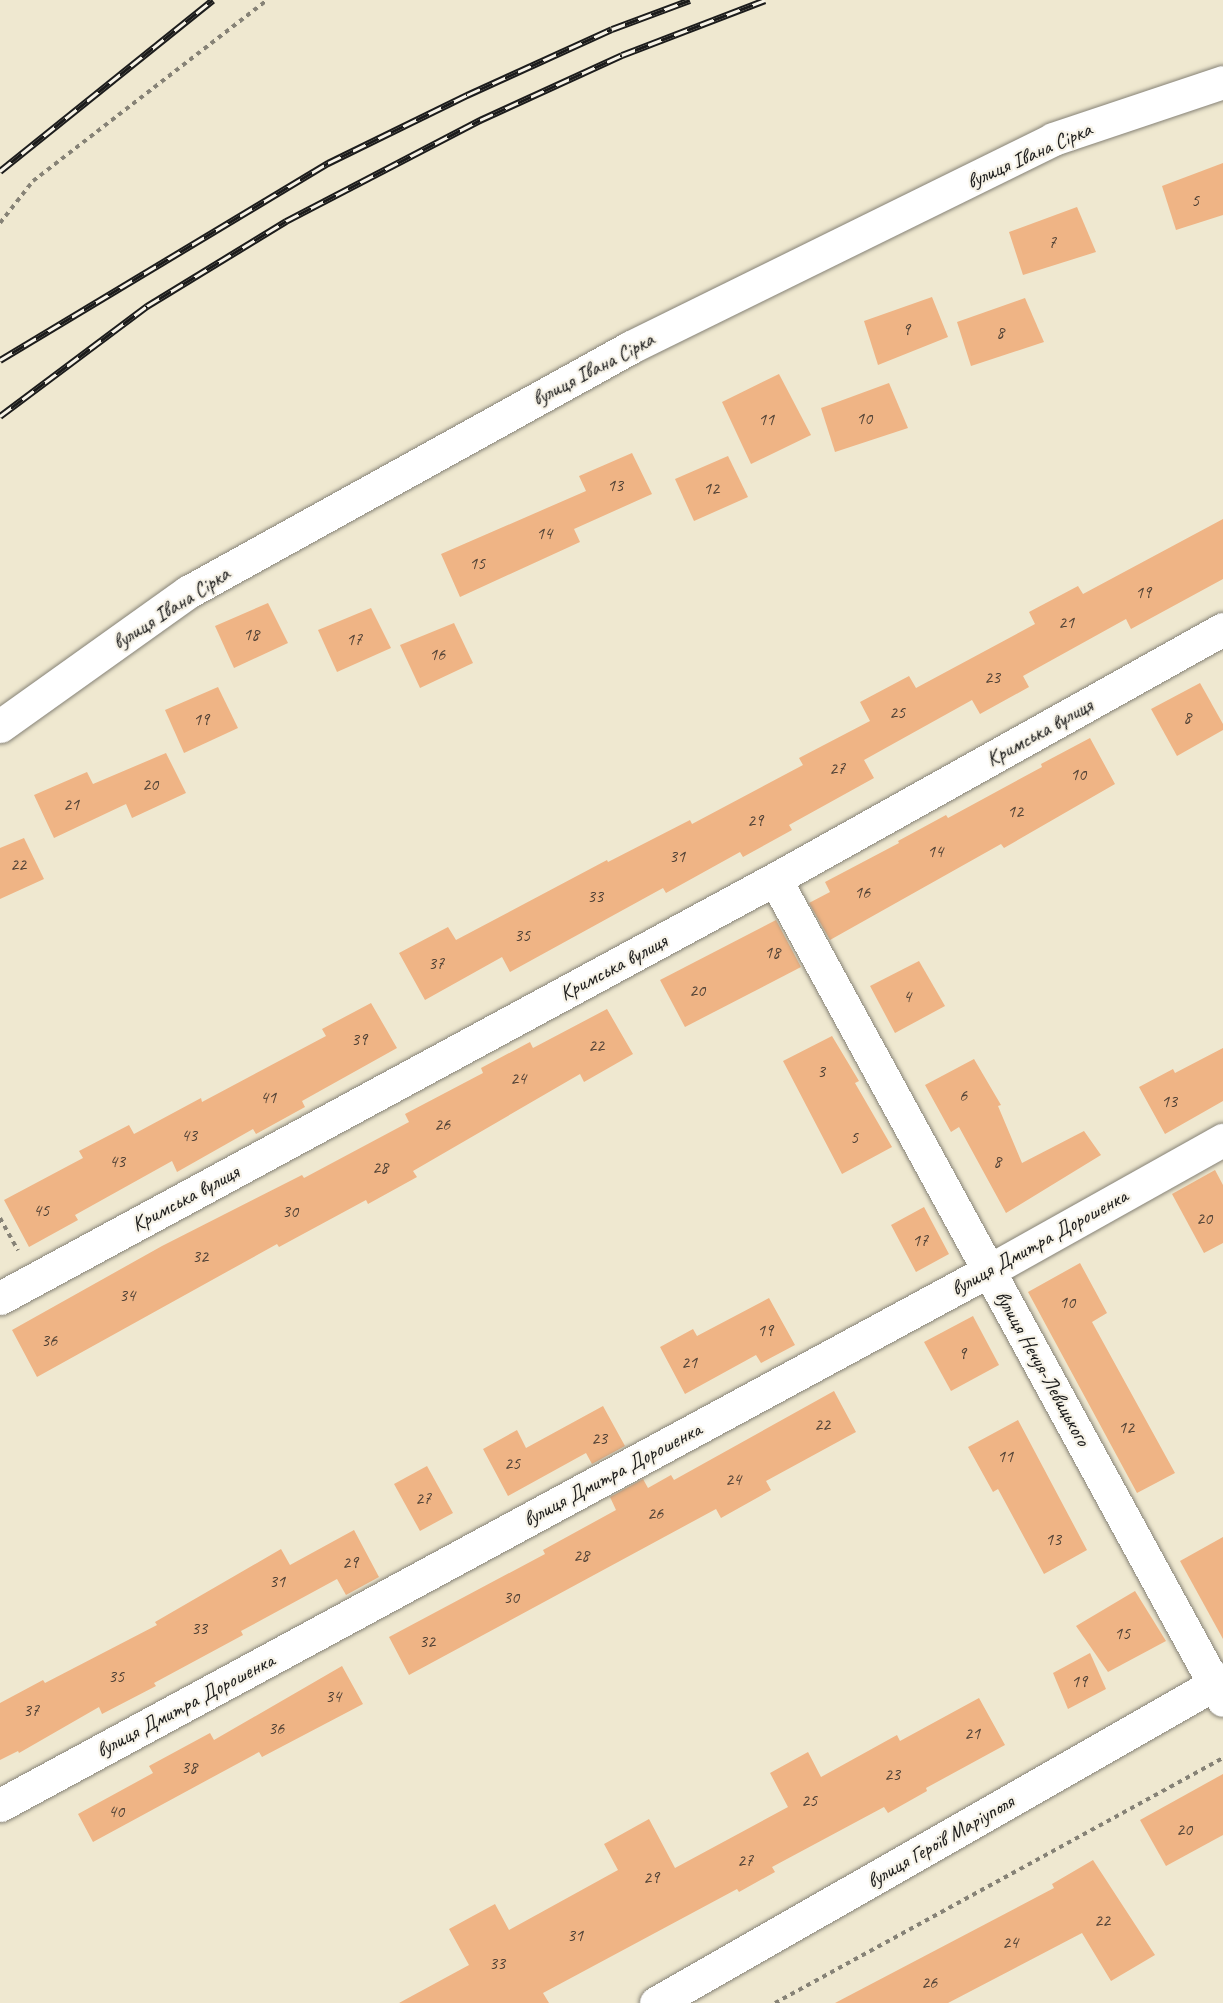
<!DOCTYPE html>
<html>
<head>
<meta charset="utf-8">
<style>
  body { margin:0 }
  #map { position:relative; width:1223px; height:2003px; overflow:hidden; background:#efe8d0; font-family:Caveat,sans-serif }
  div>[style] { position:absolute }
  .building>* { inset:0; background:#efb485 }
  .path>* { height:4px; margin-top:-2px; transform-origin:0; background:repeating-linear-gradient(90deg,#868276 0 4.5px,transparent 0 9px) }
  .roads { filter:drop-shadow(0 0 2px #868276) drop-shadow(0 0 2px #868276) }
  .street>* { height:33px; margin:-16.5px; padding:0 16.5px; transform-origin:16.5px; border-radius:16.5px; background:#fff }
  .rail>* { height:7px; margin-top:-3.5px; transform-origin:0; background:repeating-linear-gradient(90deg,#f7f3e8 0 14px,#1c1c1c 0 28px); box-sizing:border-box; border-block:2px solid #1c1c1c }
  span { translate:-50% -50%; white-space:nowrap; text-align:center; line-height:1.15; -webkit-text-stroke:4.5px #f7f3e8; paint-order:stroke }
  .number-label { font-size:18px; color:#514236 }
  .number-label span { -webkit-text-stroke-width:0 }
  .street-label { font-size:21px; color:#1c1c1c }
</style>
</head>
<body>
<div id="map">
  <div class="building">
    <div style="clip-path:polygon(1223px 163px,1223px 215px,1176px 230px,1162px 186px)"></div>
    <div style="clip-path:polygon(1077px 207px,1096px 252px,1023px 275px,1009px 232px)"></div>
    <div style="clip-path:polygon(932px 297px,948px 337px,878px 365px,864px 321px)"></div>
    <div style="clip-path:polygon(1025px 298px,1044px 342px,971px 366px,957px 322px)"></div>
    <div style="clip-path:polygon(779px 374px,811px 435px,751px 464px,722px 402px)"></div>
    <div style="clip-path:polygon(889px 383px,908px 428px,835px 452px,821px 408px)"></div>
    <div style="clip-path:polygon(632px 453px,652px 494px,574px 529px,580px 542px,460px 597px,441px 554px,586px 491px,579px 476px)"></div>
    <div style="clip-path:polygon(728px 456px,748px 497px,694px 521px,675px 479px)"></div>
    <div style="clip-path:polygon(1223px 519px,1223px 579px,1131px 629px,1126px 619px,1023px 676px,1029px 687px,980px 714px,972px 700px,864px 760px,874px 778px,789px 825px,792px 830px,743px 857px,740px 852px,666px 893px,663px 888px,510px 972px,502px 957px,425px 1000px,399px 953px,448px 927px,456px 940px,607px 860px,608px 862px,690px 820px,692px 824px,803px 765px,799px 758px,870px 721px,860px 702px,909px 676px,916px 688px,1035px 624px,1029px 612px,1078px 586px,1083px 594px)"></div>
    <div style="clip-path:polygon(268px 603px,288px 643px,234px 668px,215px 626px)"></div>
    <div style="clip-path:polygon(371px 608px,391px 648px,337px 672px,318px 630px)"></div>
    <div style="clip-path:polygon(454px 623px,473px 663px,420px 688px,400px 645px)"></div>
    <div style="clip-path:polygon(1200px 683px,1223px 724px,1223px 730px,1177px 756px,1151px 709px)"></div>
    <div style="clip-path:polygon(218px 687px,238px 728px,184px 753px,165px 710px)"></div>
    <div style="clip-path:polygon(1090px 738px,1115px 784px,1004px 848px,1001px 844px,830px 940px,809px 903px,830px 892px,825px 882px,899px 843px,898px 841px,946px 815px,948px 818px,1042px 767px,1041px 764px)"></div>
    <div style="clip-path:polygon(166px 753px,186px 793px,132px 818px,126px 804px,54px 838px,34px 795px,87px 772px,93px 784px)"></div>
    <div style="clip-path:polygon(24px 838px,44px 879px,0 899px,0 848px)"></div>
    <div style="clip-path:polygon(776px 920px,801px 967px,685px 1027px,660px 980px)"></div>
    <div style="clip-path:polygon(919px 961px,945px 1006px,895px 1033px,870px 986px)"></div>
    <div style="clip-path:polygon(371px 1003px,397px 1048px,302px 1101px,305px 1107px,256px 1134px,253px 1129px,177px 1172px,172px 1161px,75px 1215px,78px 1220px,29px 1247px,4px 1200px,83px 1158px,79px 1151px,129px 1125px,134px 1134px,201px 1098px,202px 1102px,326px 1036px,322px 1029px)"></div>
    <div style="clip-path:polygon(607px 1009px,633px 1054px,584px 1082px,580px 1074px,413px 1171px,417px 1177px,368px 1204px,366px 1200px,279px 1247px,277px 1244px,37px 1377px,12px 1330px,162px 1246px,302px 1175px,304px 1178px,409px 1122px,405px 1114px,483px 1073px,481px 1068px,530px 1042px,533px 1048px)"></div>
    <div style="clip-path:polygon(832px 1036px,859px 1081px,855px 1083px,892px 1147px,842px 1174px,783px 1061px)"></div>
    <div style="clip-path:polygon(1223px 1048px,1223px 1101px,1165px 1134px,1139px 1087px,1173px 1069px,1175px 1073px)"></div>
    <div style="clip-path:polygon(974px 1059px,1001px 1105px,998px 1106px,1022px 1163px,1084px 1131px,1101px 1155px,1006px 1213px,959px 1127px,951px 1132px,925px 1085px)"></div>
    <div style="clip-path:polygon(1215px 1170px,1223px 1185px,1223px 1243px,1204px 1253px,1172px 1194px)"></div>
    <div style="clip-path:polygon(924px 1207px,949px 1254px,916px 1272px,891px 1225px)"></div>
    <div style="clip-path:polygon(1080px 1263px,1107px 1313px,1092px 1322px,1175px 1473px,1137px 1493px,1028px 1292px)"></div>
    <div style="clip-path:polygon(769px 1298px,795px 1345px,761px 1363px,756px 1355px,685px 1394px,660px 1347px,693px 1329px,697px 1336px)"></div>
    <div style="clip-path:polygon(973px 1316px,999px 1365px,951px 1391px,924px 1342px)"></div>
    <div style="clip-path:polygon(834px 1391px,856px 1432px,766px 1481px,771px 1490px,721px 1518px,716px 1509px,409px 1675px,389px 1637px,545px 1554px,543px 1550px,616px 1510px,610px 1497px,643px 1479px,648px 1488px,671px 1475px,674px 1480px)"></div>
    <div style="clip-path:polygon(603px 1406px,625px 1446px,592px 1464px,586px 1453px,508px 1496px,483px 1449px,517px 1430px,526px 1448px)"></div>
    <div style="clip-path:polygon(1018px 1420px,1087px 1550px,1044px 1574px,998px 1489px,993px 1492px,968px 1447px)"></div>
    <div style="clip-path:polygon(427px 1466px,453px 1513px,420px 1531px,394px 1484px)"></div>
    <div style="clip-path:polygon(354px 1530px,379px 1577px,346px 1595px,337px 1579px,241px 1631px,243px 1635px,154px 1683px,156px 1686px,102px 1714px,99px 1707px,19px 1753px,18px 1751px,0 1760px,0 1703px,43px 1680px,45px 1683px,157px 1625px,155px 1622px,281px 1549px,290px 1565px)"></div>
    <div style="clip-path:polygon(1223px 1537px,1223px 1639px,1180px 1561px)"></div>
    <div style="clip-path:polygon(1135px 1591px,1166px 1641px,1108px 1672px,1076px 1626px)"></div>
    <div style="clip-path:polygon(1090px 1653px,1106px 1689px,1068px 1709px,1053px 1673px)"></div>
    <div style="clip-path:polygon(342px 1666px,363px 1704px,262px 1757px,259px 1752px,93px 1842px,78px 1814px,153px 1773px,149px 1766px,210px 1733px,214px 1740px)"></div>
    <div style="clip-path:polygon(979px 1698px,1005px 1745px,926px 1788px,927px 1791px,888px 1813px,884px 1807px,772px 1867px,775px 1872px,739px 1892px,737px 1889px,543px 1993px,549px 2003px,399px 2003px,469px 1965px,449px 1929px,495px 1904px,509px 1930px,618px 1870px,604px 1844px,649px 1819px,675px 1868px,788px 1807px,770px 1773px,808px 1752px,821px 1777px,897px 1735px,900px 1741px)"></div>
    <div style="clip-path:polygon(1223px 1774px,1223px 1835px,1166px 1866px,1140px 1820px)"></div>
    <div style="clip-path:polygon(1093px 1860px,1155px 1955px,1111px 1981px,1082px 1933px,948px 2003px,835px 2003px,1054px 1888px,1052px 1884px)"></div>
  </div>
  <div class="path">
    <div style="left:0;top:223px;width:53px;rotate:-51.8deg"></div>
    <div style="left:33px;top:181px;width:296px;rotate:-37.7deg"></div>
    <div style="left:0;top:1218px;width:37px;rotate:61deg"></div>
    <div style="left:775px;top:2003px;width:511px;rotate:-28.67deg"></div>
  </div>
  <div class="roads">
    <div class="street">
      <div style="left:0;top:726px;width:231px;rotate:-35.5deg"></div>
      <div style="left:188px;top:592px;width:506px;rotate:-28.94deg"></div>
      <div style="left:631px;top:347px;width:470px;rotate:-26.2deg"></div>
      <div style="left:1053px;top:139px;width:179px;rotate:-18.5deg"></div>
      <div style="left:775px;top:879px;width:935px;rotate:61.38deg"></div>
      <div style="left:0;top:1298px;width:881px;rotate:-28.4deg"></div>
      <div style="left:775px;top:879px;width:513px;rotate:-29.16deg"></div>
      <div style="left:0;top:1805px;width:1125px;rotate:-28.39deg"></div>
      <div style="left:990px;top:1270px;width:267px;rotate:-29.2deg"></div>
      <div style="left:656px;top:2003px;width:653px;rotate:-29.74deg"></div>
    </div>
  </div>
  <div class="rail">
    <div style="left:0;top:171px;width:273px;rotate:-38.8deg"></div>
    <div style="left:0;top:360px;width:383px;rotate:-31deg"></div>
    <div style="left:328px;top:163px;width:155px;rotate:-26.1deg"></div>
    <div style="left:467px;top:95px;width:159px;rotate:-24.5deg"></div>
    <div style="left:612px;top:29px;width:83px;rotate:-20.4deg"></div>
    <div style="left:0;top:416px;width:184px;rotate:-36.8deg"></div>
    <div style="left:147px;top:306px;width:163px;rotate:-31.4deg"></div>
    <div style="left:286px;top:221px;width:219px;rotate:-27.5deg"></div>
    <div style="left:480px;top:120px;width:156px;rotate:-24.6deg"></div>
    <div style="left:622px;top:55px;width:153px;rotate:-21deg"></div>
  </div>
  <div class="number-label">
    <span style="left:1195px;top:200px">5</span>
    <span style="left:1052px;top:242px">7</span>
    <span style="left:906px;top:329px">9</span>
    <span style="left:1000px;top:332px">8</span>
    <span style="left:864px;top:418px">10</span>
    <span style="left:766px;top:419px">11</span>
    <span style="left:615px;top:485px">13</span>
    <span style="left:711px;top:488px">12</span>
    <span style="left:544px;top:533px">14</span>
    <span style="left:477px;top:563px">15</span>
    <span style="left:1143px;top:592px">19</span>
    <span style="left:1066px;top:622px">21</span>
    <span style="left:251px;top:634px">18</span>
    <span style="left:354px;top:639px">17</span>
    <span style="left:437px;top:654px">16</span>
    <span style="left:992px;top:677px">23</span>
    <span style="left:897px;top:712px">25</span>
    <span style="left:1187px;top:717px">8</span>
    <span style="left:201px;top:719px">19</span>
    <span style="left:837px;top:768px">27</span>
    <span style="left:1078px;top:774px">10</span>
    <span style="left:150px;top:784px">20</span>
    <span style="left:71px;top:804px">21</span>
    <span style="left:1015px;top:811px">12</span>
    <span style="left:755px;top:820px">29</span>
    <span style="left:935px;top:851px">14</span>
    <span style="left:677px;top:856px">31</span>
    <span style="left:18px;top:864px">22</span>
    <span style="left:862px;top:892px">16</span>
    <span style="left:595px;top:896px">33</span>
    <span style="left:522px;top:935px">35</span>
    <span style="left:772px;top:952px">18</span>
    <span style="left:436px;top:963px">37</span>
    <span style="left:697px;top:990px">20</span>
    <span style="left:907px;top:996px">4</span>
    <span style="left:359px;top:1039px">39</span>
    <span style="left:596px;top:1045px">22</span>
    <span style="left:821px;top:1071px">3</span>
    <span style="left:518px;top:1078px">24</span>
    <span style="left:963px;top:1095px">6</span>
    <span style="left:268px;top:1097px">41</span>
    <span style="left:1169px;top:1101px">13</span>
    <span style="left:442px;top:1124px">26</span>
    <span style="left:189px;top:1135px">43</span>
    <span style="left:854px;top:1137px">5</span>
    <span style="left:117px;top:1161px">43</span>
    <span style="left:997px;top:1161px">8</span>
    <span style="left:380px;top:1167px">28</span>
    <span style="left:41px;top:1210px">45</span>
    <span style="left:290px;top:1211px">30</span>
    <span style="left:1204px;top:1218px">20</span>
    <span style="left:920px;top:1240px">17</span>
    <span style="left:200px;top:1256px">32</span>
    <span style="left:127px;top:1295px">34</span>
    <span style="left:1067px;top:1302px">10</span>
    <span style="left:765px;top:1330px">19</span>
    <span style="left:49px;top:1340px">36</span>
    <span style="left:962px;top:1353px">9</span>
    <span style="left:689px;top:1362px">21</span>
    <span style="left:822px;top:1424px">22</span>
    <span style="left:1126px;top:1427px">12</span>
    <span style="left:599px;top:1438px">23</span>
    <span style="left:1005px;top:1456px">11</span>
    <span style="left:512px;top:1463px">25</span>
    <span style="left:733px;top:1479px">24</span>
    <span style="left:423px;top:1498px">27</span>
    <span style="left:655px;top:1513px">26</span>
    <span style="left:1053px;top:1539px">13</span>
    <span style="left:581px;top:1555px">28</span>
    <span style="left:350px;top:1562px">29</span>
    <span style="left:277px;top:1581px">31</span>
    <span style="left:511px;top:1597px">30</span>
    <span style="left:199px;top:1628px">33</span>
    <span style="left:1122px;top:1633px">15</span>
    <span style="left:427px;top:1641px">32</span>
    <span style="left:116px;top:1676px">35</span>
    <span style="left:1079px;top:1681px">19</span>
    <span style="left:333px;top:1696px">34</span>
    <span style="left:31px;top:1710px">37</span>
    <span style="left:276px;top:1728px">36</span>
    <span style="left:972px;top:1733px">21</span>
    <span style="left:189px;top:1767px">38</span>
    <span style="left:892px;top:1774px">23</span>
    <span style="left:809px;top:1800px">25</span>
    <span style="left:116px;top:1811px">40</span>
    <span style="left:1184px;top:1829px">20</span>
    <span style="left:745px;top:1860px">27</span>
    <span style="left:651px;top:1877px">29</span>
    <span style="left:1102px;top:1920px">22</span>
    <span style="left:575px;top:1935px">31</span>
    <span style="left:1010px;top:1942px">24</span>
    <span style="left:497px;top:1963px">33</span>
    <span style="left:929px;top:1982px">26</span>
  </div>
  <div class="street-label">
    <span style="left:1029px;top:155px;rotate:-24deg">вулиця Івана Сірка</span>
    <span style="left:593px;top:369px;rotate:-28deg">вулиця Івана Сірка</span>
    <span style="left:171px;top:608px;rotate:-33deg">вулиця Івана Сірка</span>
    <span style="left:1039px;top:732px;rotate:-29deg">Кримська вулиця</span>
    <span style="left:613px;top:967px;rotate:-28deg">Кримська вулиця</span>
    <span style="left:185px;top:1198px;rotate:-28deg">Кримська вулиця</span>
    <span style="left:1039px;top:1242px;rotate:-29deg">вулиця Дмитра Дорошенка</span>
    <span style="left:1043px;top:1368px;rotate:61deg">вулиця Нечуя-Левицького</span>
    <span style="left:612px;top:1474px;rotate:-28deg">вулиця Дмитра Дорошенка</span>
    <span style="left:185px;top:1705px;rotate:-28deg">вулиця Дмитра Дорошенка</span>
    <span style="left:940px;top:1841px;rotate:-30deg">вулиця Героїв Маріуполя</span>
  </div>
</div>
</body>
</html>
